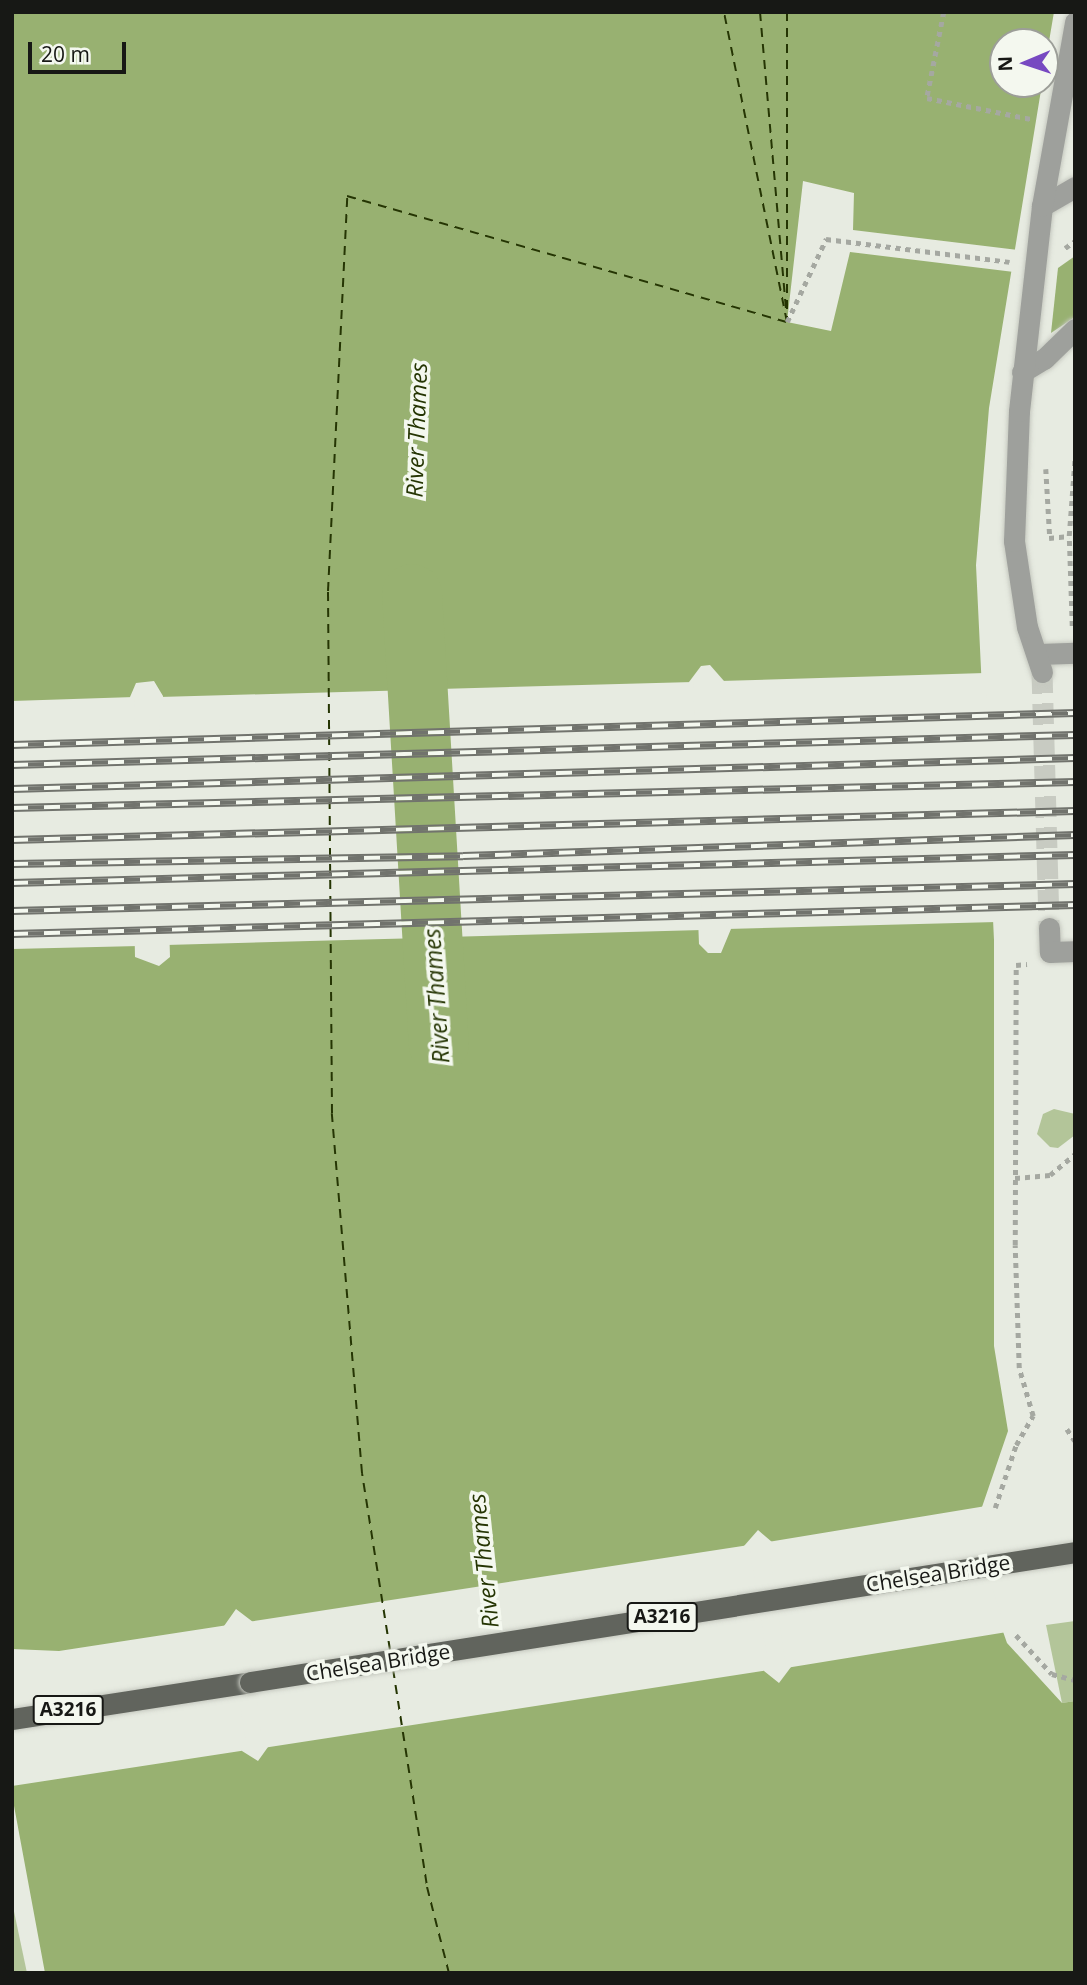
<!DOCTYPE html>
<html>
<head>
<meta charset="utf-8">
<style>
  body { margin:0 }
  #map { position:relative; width:1087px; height:1985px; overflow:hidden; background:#e7ebe1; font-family:"Open Sans",sans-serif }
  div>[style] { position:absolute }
  .green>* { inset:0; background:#b3c599 }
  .water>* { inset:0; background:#98b171 }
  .pier>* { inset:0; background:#e7ebe1 }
  .river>* { height:60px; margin:-30px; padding:0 30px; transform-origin:30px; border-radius:30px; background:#98b171 }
  .ferry>* { height:2px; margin-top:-1px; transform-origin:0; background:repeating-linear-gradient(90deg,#253503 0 9px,transparent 0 16px) }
  .pedestrian-tunnel>* { height:21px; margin-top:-10.5px; transform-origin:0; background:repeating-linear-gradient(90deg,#c8cbc2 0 21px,transparent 0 31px) }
  .path>* { height:4.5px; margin-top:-2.25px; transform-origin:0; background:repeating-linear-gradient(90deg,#a5a8a1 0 5px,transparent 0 10px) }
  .roads { filter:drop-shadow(0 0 2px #c6c9c0) drop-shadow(0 0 2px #c6c9c0) }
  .pedestrian>* { height:21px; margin:-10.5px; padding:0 10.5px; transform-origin:10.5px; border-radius:10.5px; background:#9ea09c }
  .minor>* { height:21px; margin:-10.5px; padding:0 10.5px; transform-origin:10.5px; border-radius:10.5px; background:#9ea09c }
  .primary>* { height:21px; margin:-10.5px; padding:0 10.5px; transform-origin:10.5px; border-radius:10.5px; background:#61645d }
  .rail>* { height:8px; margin-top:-4px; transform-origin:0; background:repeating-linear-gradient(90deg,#f4f8ef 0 16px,#71736d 0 32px); box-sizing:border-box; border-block:2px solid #71736d }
  .bridges { filter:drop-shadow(0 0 2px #c6c9c0) drop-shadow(0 0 2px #c6c9c0) }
  .primary-bridge>* { height:21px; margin:-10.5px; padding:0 10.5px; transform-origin:10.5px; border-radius:10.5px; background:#61645d }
  span { translate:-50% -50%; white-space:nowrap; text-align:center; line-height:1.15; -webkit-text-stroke:7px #f4f8ef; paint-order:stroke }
  .shield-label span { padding:2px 5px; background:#f4f8ef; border:2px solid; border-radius:5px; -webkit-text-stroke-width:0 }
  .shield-label { font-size:19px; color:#171815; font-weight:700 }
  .street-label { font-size:21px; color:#171815 }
  .water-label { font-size:23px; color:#253503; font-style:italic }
  .frame { position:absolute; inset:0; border:14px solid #171815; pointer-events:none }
  .north { position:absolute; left:989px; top:28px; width:70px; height:70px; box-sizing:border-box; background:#f4f8ef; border:2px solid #9c9e98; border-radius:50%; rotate:268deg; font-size:19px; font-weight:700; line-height:28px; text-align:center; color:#171815 }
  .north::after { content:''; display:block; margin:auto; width:24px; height:32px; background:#7749c1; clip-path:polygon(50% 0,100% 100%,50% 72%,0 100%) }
  .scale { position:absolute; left:28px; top:42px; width:98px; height:32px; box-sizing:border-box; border:4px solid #171815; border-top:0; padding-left:9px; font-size:21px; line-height:24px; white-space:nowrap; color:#171815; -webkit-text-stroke:5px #f4f8ef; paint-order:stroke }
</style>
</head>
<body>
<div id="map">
  <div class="green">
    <div style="clip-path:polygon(1054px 1109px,1075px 1114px,1075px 1135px,1058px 1148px,1050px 1147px,1037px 1134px,1043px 1114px)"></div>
    <div style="clip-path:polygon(1075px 1621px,1075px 1701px,1062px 1703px,1046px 1625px)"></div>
    <div style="clip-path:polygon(12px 1902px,27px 1973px,12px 1973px)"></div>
  </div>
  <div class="water">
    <div style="clip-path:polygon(evenodd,12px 12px,1054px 12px,1045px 65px,1045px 42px,1003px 42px,1003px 84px,1042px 84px,989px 408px,976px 565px,994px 940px,994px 1346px,1008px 1431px,982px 1507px,985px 1580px,1007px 1643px,1062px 1703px,1075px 1701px,1075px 1973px,45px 1973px,12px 1795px,12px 12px,710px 665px,724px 681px,731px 929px,721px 953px,708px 953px,699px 944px,689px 682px,701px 666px,710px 665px,12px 12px,427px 673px,443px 689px,450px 937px,447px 950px,431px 962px,417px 947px,410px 690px,417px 675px,427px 673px,12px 12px,154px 681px,163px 696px,170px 957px,159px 966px,135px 957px,130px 697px,136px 683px,154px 681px,12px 12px,758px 1530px,772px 1542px,791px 1667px,779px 1683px,764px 1671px,744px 1546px,758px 1530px,12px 12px,236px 1609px,253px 1622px,268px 1747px,258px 1761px,242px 1751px,224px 1626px,236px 1609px)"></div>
    <div style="clip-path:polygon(1075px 256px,1075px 317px,1051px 333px,1058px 268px)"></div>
  </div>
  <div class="pier">
    <div style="clip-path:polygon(803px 181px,854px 193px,853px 230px,1018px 250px,1014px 272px,850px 252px,831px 331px,787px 322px)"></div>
    <div style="clip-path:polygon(985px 673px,997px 922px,727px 929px,720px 681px)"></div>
    <div style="clip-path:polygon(693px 682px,702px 930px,446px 937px,439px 689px)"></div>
    <div style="clip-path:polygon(414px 690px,422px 938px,166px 945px,159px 697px)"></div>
    <div style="clip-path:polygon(134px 697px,139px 946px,12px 949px,12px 701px)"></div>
    <div style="clip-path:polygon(986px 1506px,989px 1579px,1007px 1632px,786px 1668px,768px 1542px)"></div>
    <div style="clip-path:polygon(749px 1545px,769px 1670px,263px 1748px,248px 1622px)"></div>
    <div style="clip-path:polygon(228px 1625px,247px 1750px,12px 1786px,12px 1649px,59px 1651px)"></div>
  </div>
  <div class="river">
    <div style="left:412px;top:594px;width:451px;rotate:86.6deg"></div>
  </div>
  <div class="ferry">
    <div style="left:760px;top:12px;width:300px;rotate:85deg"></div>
    <div style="left:787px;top:12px;width:306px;rotate:90deg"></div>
    <div style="left:390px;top:1650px;width:179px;rotate:-99deg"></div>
    <div style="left:362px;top:1473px;width:361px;rotate:-94.8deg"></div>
    <div style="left:332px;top:1113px;width:522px;rotate:-90.44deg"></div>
    <div style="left:328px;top:591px;width:395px;rotate:-87.2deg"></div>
    <div style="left:347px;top:196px;width:458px;rotate:16deg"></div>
    <div style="left:787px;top:322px;width:316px;rotate:-101.5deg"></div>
    <div style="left:393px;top:1669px;width:221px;rotate:81.1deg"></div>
    <div style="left:427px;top:1887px;width:89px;rotate:75.7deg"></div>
  </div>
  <div class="pedestrian-tunnel">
    <div style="left:1042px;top:672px;width:256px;rotate:88.4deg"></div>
  </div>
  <div class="path">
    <div style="left:944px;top:12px;width:88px;rotate:101.2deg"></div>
    <div style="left:927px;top:98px;width:106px;rotate:11.4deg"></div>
    <div style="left:1065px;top:248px;width:12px;rotate:-35deg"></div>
    <div style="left:787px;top:322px;width:92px;rotate:-64.8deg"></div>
    <div style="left:826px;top:239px;width:185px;rotate:7.1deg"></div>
    <div style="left:1046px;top:469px;width:69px;rotate:86.7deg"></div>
    <div style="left:1049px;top:538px;width:20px;rotate:-6deg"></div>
    <div style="left:1072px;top:626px;width:90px;rotate:-91.9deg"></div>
    <div style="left:1069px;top:536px;width:80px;rotate:-85.7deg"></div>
    <div style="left:1015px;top:1178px;width:35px;rotate:-5deg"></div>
    <div style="left:1050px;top:1175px;width:33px;rotate:-40deg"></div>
    <div style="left:1067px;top:1429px;width:14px;rotate:56deg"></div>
    <div style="left:995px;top:1508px;width:66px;rotate:-71.6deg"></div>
    <div style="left:1016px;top:1445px;width:34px;rotate:-60deg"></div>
    <div style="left:1033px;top:1416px;width:50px;rotate:-106.3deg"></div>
    <div style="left:1019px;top:1368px;width:123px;rotate:-91.9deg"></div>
    <div style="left:1015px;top:1245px;width:280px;rotate:-89.8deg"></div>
    <div style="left:1016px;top:965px;width:11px;rotate:-5deg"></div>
    <div style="left:1016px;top:1635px;width:53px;rotate:47.3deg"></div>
    <div style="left:1052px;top:1674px;width:24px;rotate:15deg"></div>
  </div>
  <div class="roads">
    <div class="pedestrian">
      <div style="left:1042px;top:206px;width:38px;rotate:-30deg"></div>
      <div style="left:1022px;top:372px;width:26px;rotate:-31deg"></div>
      <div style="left:1044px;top:359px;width:43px;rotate:-44.1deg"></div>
      <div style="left:1039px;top:654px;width:36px;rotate:-2deg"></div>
      <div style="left:1042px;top:672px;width:47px;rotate:-108.4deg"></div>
      <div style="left:1027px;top:627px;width:87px;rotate:-98.6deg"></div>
      <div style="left:1014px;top:541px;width:130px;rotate:-87.8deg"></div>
      <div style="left:1019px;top:411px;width:206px;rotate:-83.6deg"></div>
      <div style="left:1042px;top:206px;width:187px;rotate:-79.8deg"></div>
      <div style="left:1049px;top:928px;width:24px;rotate:88deg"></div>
    </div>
    <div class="minor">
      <div style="left:1050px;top:952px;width:25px;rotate:-2deg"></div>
    </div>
    <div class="primary">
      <div style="left:12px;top:1719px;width:241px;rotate:-8.8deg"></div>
    </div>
  </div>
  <div class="rail">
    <div style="left:12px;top:745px;width:1063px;rotate:-1.72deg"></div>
    <div style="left:12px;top:765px;width:1063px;rotate:-1.62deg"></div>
    <div style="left:12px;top:789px;width:1063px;rotate:-1.67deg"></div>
    <div style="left:12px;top:808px;width:1063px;rotate:-1.4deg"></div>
    <div style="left:12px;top:840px;width:1063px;rotate:-1.56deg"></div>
    <div style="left:12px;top:864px;width:451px;rotate:-1deg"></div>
    <div style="left:463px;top:856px;width:612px;rotate:-1.97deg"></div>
    <div style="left:12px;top:883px;width:1063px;rotate:-1.51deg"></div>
    <div style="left:12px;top:911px;width:1063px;rotate:-1.45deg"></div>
    <div style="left:12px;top:934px;width:1063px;rotate:-1.56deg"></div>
  </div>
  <div class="bridges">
    <div class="primary-bridge">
      <div style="left:250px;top:1682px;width:835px;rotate:-8.95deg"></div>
    </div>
  </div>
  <div class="shield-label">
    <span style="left:662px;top:1617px">A3216</span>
    <span style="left:68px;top:1710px">A3216</span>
  </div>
  <div class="street-label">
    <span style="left:938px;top:1573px;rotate:-9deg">Chelsea Bridge</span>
    <span style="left:378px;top:1662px;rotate:-9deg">Chelsea Bridge</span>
  </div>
  <div class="water-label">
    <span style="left:416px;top:430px;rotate:-88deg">River Thames</span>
    <span style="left:436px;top:996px;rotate:-94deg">River Thames</span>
    <span style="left:483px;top:1561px;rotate:-96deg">River Thames</span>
  </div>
  <div class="frame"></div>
  <div class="north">N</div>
  <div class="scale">20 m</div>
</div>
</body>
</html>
